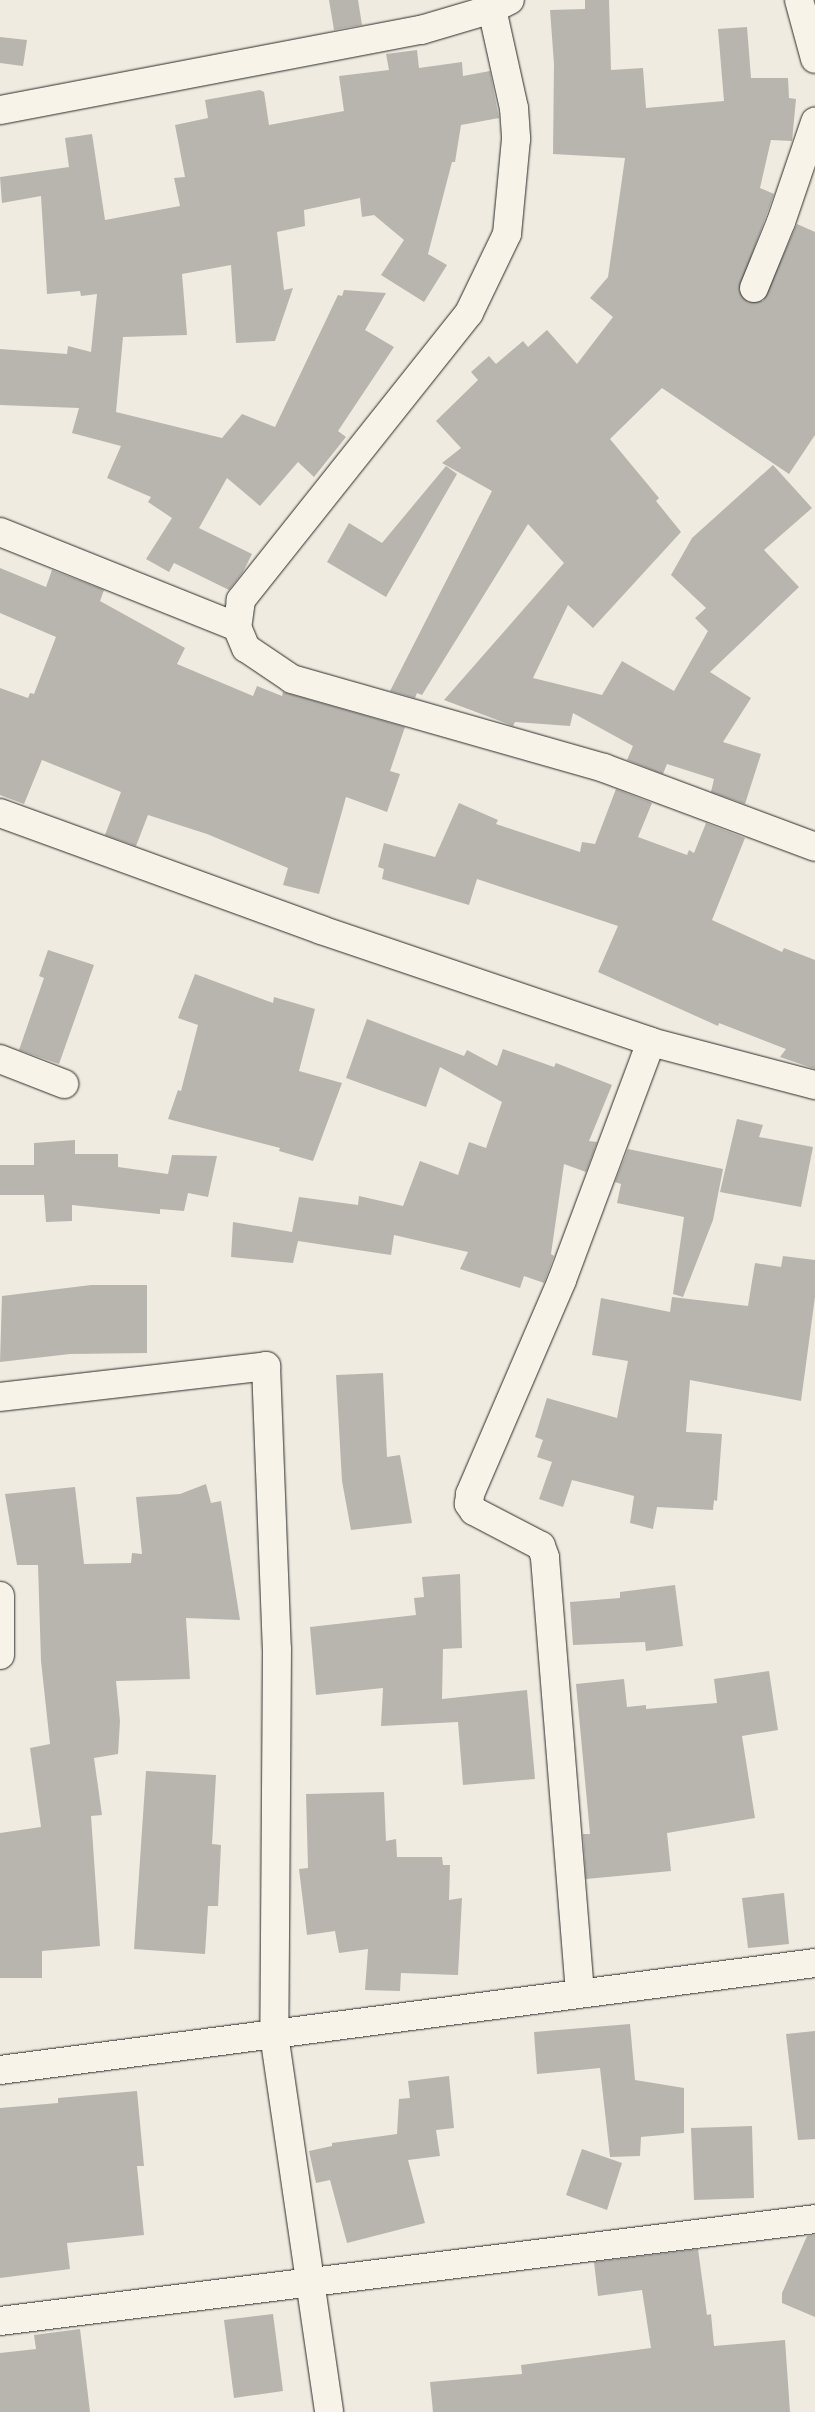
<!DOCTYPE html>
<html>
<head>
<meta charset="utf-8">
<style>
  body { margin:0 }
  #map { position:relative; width:815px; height:2412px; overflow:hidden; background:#efebe0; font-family:Itim,sans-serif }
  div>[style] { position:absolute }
  .building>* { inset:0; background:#b8b5ae }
  .roads { filter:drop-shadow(0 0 1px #2b2b2b) drop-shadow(0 0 1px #2b2b2b) }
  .minor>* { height:28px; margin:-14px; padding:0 14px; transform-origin:14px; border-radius:14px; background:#f7f3e8 }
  span { translate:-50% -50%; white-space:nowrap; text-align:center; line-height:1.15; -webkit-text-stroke:5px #f7f3e8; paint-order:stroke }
</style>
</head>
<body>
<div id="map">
  <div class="building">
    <div style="clip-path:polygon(329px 0,358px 0,362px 25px,334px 30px)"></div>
    <div style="clip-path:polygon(585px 0,609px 0,611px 70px,643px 68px,646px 108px,724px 101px,718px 29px,747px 27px,751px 78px,788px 78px,789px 98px,796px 99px,792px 141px,771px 140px,760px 188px,774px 194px,739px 290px,748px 302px,763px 301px,797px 224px,815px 232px,815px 435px,789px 474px,662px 388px,610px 439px,659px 498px,656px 501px,681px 532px,593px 628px,568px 605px,533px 678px,602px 695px,622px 661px,674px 691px,708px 631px,695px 618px,706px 608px,671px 575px,692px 538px,773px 465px,812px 508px,764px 550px,799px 587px,710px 672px,751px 698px,723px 742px,761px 754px,745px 804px,711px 792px,714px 779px,667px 764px,663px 774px,627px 760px,633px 746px,573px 713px,570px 726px,515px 722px,513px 726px,444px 700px,564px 563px,528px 524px,422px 695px,417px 693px,415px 698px,390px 691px,492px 491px,442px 463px,461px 448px,436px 421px,478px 380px,471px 372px,489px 356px,496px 364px,523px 341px,528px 347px,547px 330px,577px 364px,613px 317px,590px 298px,608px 277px,625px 158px,553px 154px,554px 64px,550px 10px,585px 9px)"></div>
    <div style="clip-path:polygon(0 37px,27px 40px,23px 66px,0 63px)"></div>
    <div style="clip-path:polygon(417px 50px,419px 68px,462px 62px,463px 76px,490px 71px,499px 118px,461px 125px,455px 162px,452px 162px,428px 254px,447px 265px,424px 302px,381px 275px,404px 240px,374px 215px,362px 217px,360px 198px,304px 210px,305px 226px,277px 232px,284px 290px,293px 288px,275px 341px,236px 343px,231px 265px,182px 274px,187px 335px,123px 337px,116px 412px,222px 438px,242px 414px,275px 427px,338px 295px,342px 296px,344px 290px,386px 293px,365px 330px,394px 347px,338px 431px,346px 437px,314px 477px,298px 462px,260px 506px,227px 478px,199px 528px,252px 554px,243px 572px,229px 590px,174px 563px,169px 572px,146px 559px,172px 518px,148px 502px,151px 497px,107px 478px,121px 446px,72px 433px,79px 408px,0 405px,0 349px,67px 354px,68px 346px,91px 352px,97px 294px,81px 296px,80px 291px,47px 294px,41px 196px,2px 203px,0 177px,69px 167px,65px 138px,92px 134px,105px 220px,180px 206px,174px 178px,185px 177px,175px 125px,208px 118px,205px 100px,260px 90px,264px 92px,269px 125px,344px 111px,339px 76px,389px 70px,386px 54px)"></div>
    <div style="clip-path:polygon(446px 466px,457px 474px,386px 597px,327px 562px,349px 523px,382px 543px)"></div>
    <div style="clip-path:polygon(0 568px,46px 587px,52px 570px,104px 590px,100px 601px,185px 648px,177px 664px,253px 696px,257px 686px,282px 696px,283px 692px,405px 727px,390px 771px,400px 774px,387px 812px,346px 797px,319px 894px,283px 885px,288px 868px,207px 834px,148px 815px,136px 846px,105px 835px,121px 792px,42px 760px,24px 804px,0 795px,0 688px,28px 698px,30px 693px,34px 694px,56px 637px,0 613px)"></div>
    <div style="clip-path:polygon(616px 789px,652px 803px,638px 837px,687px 855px,689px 850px,694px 853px,706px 823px,745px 838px,712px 920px,782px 952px,784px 948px,815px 960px,815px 1069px,780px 1057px,786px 1049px,719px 1023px,718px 1026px,598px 972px,618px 926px,477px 879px,469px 905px,382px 879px,384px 869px,378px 867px,384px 843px,435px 857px,459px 803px,498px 820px,496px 824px,580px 852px,582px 842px,595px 844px)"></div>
    <div style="clip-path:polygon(48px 950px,94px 965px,59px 1064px,19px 1050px,44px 978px,39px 976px)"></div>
    <div style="clip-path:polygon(195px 974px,273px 1003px,274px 997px,315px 1009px,299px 1071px,342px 1083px,313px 1161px,279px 1151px,280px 1148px,168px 1119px,178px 1090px,181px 1091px,198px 1025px,178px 1018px)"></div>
    <div style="clip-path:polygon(367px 1019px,464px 1056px,467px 1050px,497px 1066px,503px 1049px,554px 1067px,556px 1063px,612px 1085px,589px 1141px,597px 1142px,586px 1172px,564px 1164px,551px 1254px,554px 1256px,544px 1283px,524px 1276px,520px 1288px,460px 1269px,468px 1252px,394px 1235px,391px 1255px,298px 1241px,293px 1263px,231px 1257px,233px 1222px,292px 1232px,299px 1197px,358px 1205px,359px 1196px,403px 1206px,420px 1161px,458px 1175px,469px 1142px,486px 1148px,502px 1102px,440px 1067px,426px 1107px,346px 1078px)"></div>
    <div style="clip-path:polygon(737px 1119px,763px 1125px,759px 1137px,813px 1147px,801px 1207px,720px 1192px)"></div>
    <div style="clip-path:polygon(75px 1140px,75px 1154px,118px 1154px,118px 1167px,168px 1174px,172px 1155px,217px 1156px,208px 1197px,188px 1193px,184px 1211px,160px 1209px,160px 1214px,72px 1205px,72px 1221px,46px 1222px,44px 1195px,0 1195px,0 1165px,34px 1165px,34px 1143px)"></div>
    <div style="clip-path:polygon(628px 1149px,723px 1169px,713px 1220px,683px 1297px,673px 1294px,684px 1217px,617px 1203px,621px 1184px,615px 1182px)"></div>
    <div style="clip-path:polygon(783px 1256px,815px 1260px,815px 1297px,801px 1401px,690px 1380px,686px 1432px,722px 1434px,717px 1501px,714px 1500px,713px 1510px,657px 1507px,653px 1529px,630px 1523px,634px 1496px,572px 1480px,563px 1507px,539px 1499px,552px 1462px,537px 1457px,543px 1440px,535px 1437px,547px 1398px,617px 1418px,628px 1361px,592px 1355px,601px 1298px,670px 1312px,672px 1297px,748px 1306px,755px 1263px,781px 1267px)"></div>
    <div style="clip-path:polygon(91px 1285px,147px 1285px,147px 1353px,70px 1354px,0 1362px,2px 1296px)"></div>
    <div style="clip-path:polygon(383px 1373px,387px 1457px,400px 1455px,412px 1523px,351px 1530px,342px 1481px,336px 1375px)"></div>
    <div style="clip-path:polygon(206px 1484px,211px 1503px,221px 1501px,240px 1620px,186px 1618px,190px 1679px,116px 1681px,120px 1721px,118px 1754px,94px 1758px,102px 1815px,91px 1816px,100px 1946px,42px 1951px,42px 1978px,0 1978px,0 1833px,41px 1827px,30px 1748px,50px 1744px,41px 1661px,38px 1565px,17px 1565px,5px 1494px,75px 1487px,84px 1564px,131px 1563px,132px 1553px,142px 1554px,136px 1497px,180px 1494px)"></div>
    <div style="clip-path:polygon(460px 1574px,462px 1648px,443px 1649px,442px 1699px,527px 1690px,535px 1779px,463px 1785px,458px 1722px,381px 1726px,383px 1688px,316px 1695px,310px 1627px,416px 1615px,414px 1598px,424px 1597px,422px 1577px)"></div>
    <div style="clip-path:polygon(675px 1585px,683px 1646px,646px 1651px,645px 1642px,573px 1645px,570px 1602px,620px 1598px,620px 1592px)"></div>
    <div style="clip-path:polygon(769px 1671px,778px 1730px,742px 1736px,755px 1818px,667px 1833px,671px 1871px,586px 1879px,583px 1834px,590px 1834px,576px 1684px,624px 1679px,627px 1707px,646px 1705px,646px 1709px,717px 1703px,714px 1679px)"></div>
    <div style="clip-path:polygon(146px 1771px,216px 1775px,212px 1844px,221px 1845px,218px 1906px,208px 1906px,205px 1954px,134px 1949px)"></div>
    <div style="clip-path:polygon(384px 1792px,386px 1841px,396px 1839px,397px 1857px,442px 1857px,443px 1865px,450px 1865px,449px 1900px,462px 1898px,458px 1975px,401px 1973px,400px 1991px,365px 1990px,368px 1949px,339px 1953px,335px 1931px,307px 1935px,299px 1869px,308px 1868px,306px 1794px)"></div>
    <div style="clip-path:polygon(784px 1893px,789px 1944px,748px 1948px,742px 1898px)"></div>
    <div style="clip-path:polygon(630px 2024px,635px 2080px,684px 2088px,684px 2133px,641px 2137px,640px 2156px,610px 2157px,600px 2068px,537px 2074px,534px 2032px)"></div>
    <div style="clip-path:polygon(815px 2031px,815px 2139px,798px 2140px,786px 2034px)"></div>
    <div style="clip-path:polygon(449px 2076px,454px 2128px,436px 2130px,440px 2156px,408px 2160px,425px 2223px,347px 2243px,330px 2180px,316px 2183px,309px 2151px,332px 2146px,332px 2143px,397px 2134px,399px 2099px,410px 2098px,408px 2081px)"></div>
    <div style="clip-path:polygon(137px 2091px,144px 2166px,137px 2166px,144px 2235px,67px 2243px,70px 2269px,0 2278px,0 2108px,58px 2103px,58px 2098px)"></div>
    <div style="clip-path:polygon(752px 2126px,754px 2198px,694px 2200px,691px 2128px)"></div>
    <div style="clip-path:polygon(582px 2149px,622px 2163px,607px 2210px,566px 2195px)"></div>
    <div style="clip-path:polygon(815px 2235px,815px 2317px,782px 2303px,782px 2293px,807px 2236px)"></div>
    <div style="clip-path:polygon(698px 2249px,707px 2315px,711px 2314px,714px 2346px,785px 2340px,790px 2412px,433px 2412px,430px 2382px,522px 2374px,521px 2365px,651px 2348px,642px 2290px,598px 2296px,594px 2262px)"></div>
    <div style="clip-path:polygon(273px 2314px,283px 2391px,234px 2398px,224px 2320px)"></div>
    <div style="clip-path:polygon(80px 2329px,90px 2412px,0 2412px,0 2353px,36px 2349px,34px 2335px)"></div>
  </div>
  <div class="roads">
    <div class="minor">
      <div style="left:799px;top:0;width:61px;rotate:74.8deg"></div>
      <div style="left:492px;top:9px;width:101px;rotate:77.5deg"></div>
      <div style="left:514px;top:108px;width:31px;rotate:86deg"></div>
      <div style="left:516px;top:139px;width:95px;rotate:95.4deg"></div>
      <div style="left:507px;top:234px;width:88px;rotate:115.7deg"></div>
      <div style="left:469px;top:313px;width:367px;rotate:128.5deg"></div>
      <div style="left:241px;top:600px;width:27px;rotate:98deg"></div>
      <div style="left:237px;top:627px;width:23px;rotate:67deg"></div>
      <div style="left:246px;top:648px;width:55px;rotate:34deg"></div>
      <div style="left:292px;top:679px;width:324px;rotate:15.9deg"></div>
      <div style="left:604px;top:768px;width:225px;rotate:20.5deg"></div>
      <div style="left:0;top:110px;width:429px;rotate:-10.8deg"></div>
      <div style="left:421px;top:30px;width:74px;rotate:-16.5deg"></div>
      <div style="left:492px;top:9px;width:20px;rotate:-27deg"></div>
      <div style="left:754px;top:288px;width:71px;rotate:-67.8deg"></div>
      <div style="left:781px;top:222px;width:106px;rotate:-71.2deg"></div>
      <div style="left:0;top:532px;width:255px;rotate:21.8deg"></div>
      <div style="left:0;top:813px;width:342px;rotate:20deg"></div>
      <div style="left:321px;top:930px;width:348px;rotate:18.7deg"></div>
      <div style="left:651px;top:1042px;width:170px;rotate:14.7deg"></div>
      <div style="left:0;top:1059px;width:69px;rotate:21.3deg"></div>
      <div style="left:0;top:1397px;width:268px;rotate:-6.6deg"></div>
      <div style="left:266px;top:1366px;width:283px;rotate:87.8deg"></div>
      <div style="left:277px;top:1649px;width:385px;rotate:90.4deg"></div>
      <div style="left:274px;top:2034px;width:382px;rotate:81.7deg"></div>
      <div style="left:0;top:1596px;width:59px;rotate:90deg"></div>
      <div style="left:580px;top:1993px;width:437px;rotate:-94.6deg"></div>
      <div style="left:545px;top:1557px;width:12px;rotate:-110deg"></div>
      <div style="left:541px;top:1546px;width:76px;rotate:-152.4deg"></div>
      <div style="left:474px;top:1511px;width:9px;rotate:-126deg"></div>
      <div style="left:469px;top:1504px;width:10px;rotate:-84deg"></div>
      <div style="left:470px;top:1494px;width:233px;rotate:-66.7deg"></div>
      <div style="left:562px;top:1280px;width:254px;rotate:-69.5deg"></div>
      <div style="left:0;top:2070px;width:822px;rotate:-7.48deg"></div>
      <div style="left:0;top:2321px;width:821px;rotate:-7.13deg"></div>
    </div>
  </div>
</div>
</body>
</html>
